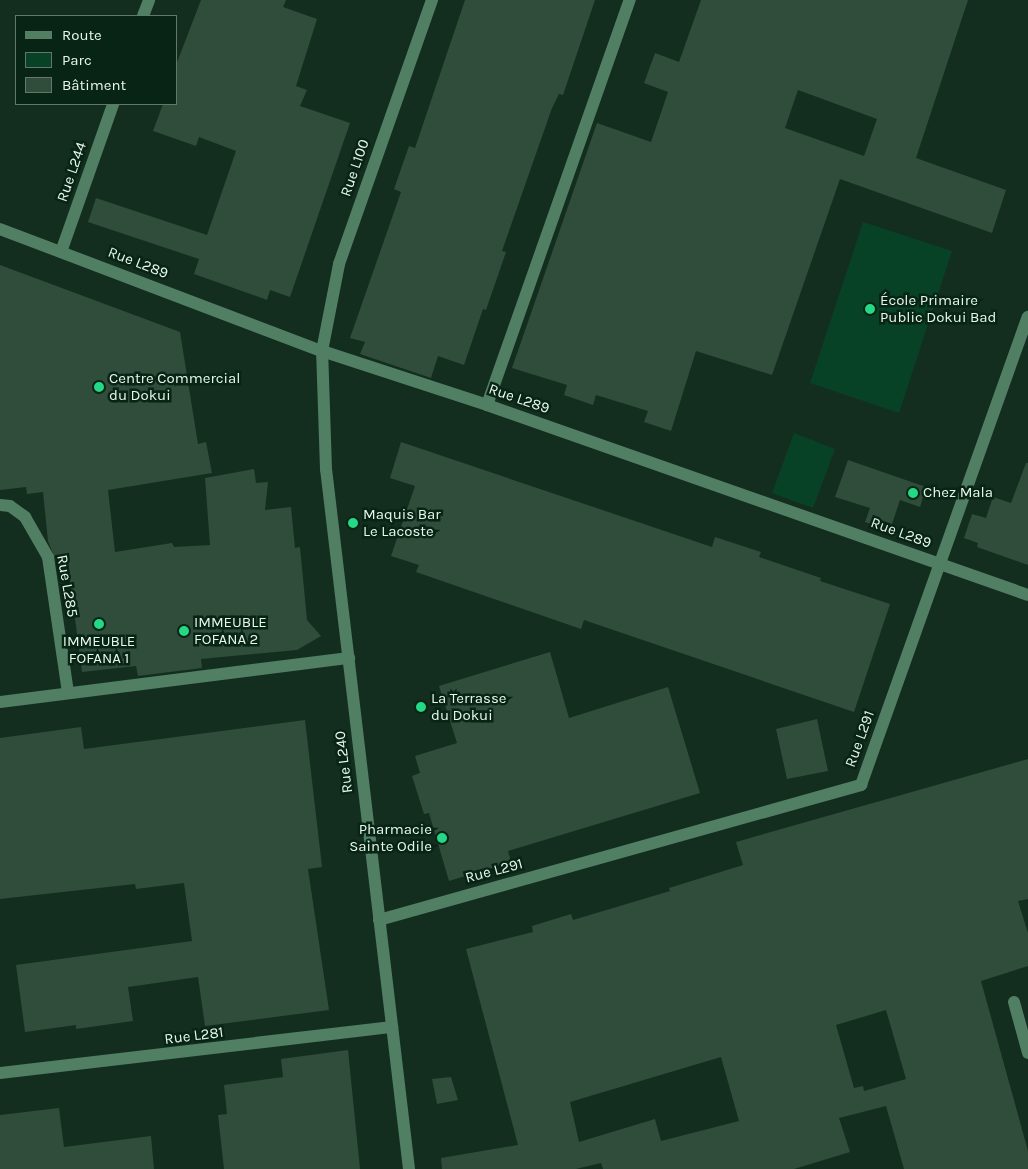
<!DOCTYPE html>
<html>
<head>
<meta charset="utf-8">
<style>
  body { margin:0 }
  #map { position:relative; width:1028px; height:1169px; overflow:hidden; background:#132e1e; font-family:Karla,sans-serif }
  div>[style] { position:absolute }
  .green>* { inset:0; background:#084226 }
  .building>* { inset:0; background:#304c3b }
  .minor>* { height:12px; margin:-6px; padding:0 6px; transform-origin:6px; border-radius:6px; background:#517f63 }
  .dots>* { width:14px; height:14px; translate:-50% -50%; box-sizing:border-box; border:2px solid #082415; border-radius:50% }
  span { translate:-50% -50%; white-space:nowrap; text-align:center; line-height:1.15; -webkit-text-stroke:5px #082415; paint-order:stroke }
  .street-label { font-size:15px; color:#e7f7ec }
  .poi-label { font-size:15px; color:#e7f7ec }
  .left { translate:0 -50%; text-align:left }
  .right { translate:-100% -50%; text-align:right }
  .legend { position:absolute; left:15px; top:15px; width:162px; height:90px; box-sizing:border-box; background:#082415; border:1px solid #61786b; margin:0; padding:6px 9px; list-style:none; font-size:15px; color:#e7f7ec }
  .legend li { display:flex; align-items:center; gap:10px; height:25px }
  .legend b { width:25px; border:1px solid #61786b }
</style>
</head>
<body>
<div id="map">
  <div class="green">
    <div style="clip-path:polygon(863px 222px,952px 251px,899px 413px,810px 383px)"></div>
    <div style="clip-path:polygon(794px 433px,835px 449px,813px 508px,772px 493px)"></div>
  </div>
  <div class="building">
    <div style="clip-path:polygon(201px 0,286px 0,283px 7px,317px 19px,296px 86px,307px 90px,300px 106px,350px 123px,290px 297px,270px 290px,267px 300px,194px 274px,199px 259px,88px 222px,96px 198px,207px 235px,236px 151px,199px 137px,196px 146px,153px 131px,163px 104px,176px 104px,176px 65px)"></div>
    <div style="clip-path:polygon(465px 0,595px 0,563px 95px,559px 94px,552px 108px,502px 251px,506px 252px,486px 310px,483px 309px,464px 365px,438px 356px,431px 378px,360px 354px,365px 342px,350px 338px,401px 192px,394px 189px,409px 146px,415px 148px)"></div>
    <div style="clip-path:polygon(evenodd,701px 0,968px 0,916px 158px,1006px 190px,992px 233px,840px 179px,772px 375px,696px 351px,671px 431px,644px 422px,648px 411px,596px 395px,593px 405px,564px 395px,567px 385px,512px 368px,597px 123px,651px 142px,668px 92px,644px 83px,655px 53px,679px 62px,701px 0,798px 90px,877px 119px,864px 156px,785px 128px,798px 90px)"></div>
    <div style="clip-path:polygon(0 265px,180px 332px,198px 444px,206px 442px,212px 473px,108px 490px,115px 552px,172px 543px,174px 547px,210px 545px,205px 478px,254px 469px,256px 483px,268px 482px,265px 510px,291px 507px,295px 548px,300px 547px,307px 620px,321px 636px,297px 650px,201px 659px,202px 668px,138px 676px,136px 666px,82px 672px,68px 565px,58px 566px,48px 541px,43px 492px,27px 494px,26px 487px,0 490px)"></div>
    <div style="clip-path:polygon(401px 442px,712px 547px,715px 537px,761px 552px,759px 557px,821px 578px,820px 581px,890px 604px,854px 712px,584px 620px,581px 629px,416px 572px,419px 565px,391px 556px,415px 486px,390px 478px)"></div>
    <div style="clip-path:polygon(848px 460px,926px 487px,920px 507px,900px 500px,890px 530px,865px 522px,870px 508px,835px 497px)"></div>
    <div style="clip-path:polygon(1026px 463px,1028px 463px,1028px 565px,977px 547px,978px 543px,964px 538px,972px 514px,986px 518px,993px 497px,1011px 503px)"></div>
    <div style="clip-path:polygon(550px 652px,569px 718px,668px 687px,700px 793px,508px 851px,511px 862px,449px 881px,429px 813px,424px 814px,412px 776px,420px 773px,415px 756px,457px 743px,439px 686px)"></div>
    <div style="clip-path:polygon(817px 719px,828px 771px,787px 779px,776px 729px)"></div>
    <div style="clip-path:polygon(305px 720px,322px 867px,308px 869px,329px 1010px,205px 1026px,198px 977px,128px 987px,133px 1021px,76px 1029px,76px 1025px,25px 1032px,16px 965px,192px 941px,184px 883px,136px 889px,135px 884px,0 899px,0 738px,81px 727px,84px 749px)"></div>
    <div style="clip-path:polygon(evenodd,1028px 759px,1028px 899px,1018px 901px,1028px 933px,1028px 966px,981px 981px,1028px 1151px,1028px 1169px,904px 1169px,886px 1106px,839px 1118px,850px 1152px,794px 1169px,603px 1169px,601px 1163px,576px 1169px,442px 1169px,441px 1158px,518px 1145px,466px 949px,533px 932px,532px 926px,571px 914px,573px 920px,670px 891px,669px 888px,743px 865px,736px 842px,1028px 759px,886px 1010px,906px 1079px,864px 1091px,863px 1086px,854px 1088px,836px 1025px,886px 1010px,1028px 759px,721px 1057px,739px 1121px,661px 1141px,655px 1119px,579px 1142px,570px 1102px,721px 1057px)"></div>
    <div style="clip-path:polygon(348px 1050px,360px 1169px,224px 1169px,218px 1115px,227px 1114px,224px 1085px,283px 1077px,281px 1059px)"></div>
    <div style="clip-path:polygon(451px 1077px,458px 1100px,437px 1104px,432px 1079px)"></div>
    <div style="clip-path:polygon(59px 1108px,64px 1147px,151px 1136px,154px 1169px,0 1169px,0 1115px)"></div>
  </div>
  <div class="minor">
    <div style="left:143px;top:16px;width:17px;rotate:-69deg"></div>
    <div style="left:0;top:229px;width:344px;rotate:20.8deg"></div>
    <div style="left:322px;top:351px;width:174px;rotate:18.1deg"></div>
    <div style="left:487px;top:405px;width:573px;rotate:19.35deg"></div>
    <div style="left:61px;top:252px;width:157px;rotate:-70.6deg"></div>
    <div style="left:487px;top:405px;width:430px;rotate:-70.6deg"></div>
    <div style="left:0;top:505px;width:10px;rotate:6deg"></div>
    <div style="left:10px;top:506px;width:19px;rotate:36deg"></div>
    <div style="left:25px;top:517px;width:46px;rotate:60.1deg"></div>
    <div style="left:48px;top:557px;width:137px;rotate:81.6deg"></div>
    <div style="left:0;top:702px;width:352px;rotate:-7.2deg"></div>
    <div style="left:379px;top:920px;width:501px;rotate:-15.65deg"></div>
    <div style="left:861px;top:785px;width:497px;rotate:-70.4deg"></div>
    <div style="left:1014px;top:1002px;width:53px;rotate:74.6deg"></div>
    <div style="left:0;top:1073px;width:395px;rotate:-6.7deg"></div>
    <div style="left:409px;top:1169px;width:705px;rotate:-96.76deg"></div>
    <div style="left:326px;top:469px;width:118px;rotate:-91.9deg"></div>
    <div style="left:322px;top:351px;width:89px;rotate:-78.9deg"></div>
    <div style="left:339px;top:264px;width:280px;rotate:-70.6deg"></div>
  </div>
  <div class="dots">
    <div style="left:870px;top:309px;background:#24d886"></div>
    <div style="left:99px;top:387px;background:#24d886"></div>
    <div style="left:913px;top:493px;background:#24d886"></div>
    <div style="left:353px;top:523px;background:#24d886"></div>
    <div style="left:99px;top:624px;background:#24d886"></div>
    <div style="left:184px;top:631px;background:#24d886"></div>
    <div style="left:421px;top:707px;background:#24d886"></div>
    <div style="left:442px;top:838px;background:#24d886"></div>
  </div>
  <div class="street-label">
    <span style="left:355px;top:168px;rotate:-71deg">Rue L100</span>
    <span style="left:72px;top:172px;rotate:-71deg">Rue L244</span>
    <span style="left:138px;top:263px;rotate:21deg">Rue L289</span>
    <span style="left:519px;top:399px;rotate:19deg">Rue L289</span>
    <span style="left:901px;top:533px;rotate:20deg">Rue L289</span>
    <span style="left:67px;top:586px;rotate:80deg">Rue L285</span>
    <span style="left:860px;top:739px;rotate:-70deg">Rue L291</span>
    <span style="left:344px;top:762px;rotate:-97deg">Rue L240</span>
    <span style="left:494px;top:871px;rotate:-15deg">Rue L291</span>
    <span style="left:194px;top:1036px;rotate:-7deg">Rue L281</span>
  </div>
  <div class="poi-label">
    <span class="left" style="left:880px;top:309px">École Primaire<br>Public Dokui Bad</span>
    <span class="left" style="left:109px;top:387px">Centre Commercial<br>du Dokui</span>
    <span class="left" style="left:923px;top:493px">Chez Mala</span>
    <span class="left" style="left:363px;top:523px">Maquis Bar<br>Le Lacoste</span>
    <span class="left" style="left:194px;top:631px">IMMEUBLE<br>FOFANA 2</span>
    <span style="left:99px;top:650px">IMMEUBLE<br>FOFANA 1</span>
    <span class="left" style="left:431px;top:707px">La Terrasse<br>du Dokui</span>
    <span class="right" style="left:432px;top:838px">Pharmacie<br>Sainte Odile</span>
  </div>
  <ul class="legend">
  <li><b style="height:6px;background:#517f63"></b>Route</li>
  <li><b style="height:14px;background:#084226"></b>Parc</li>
  <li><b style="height:14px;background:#304c3b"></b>Bâtiment</li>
  </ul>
</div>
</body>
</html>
